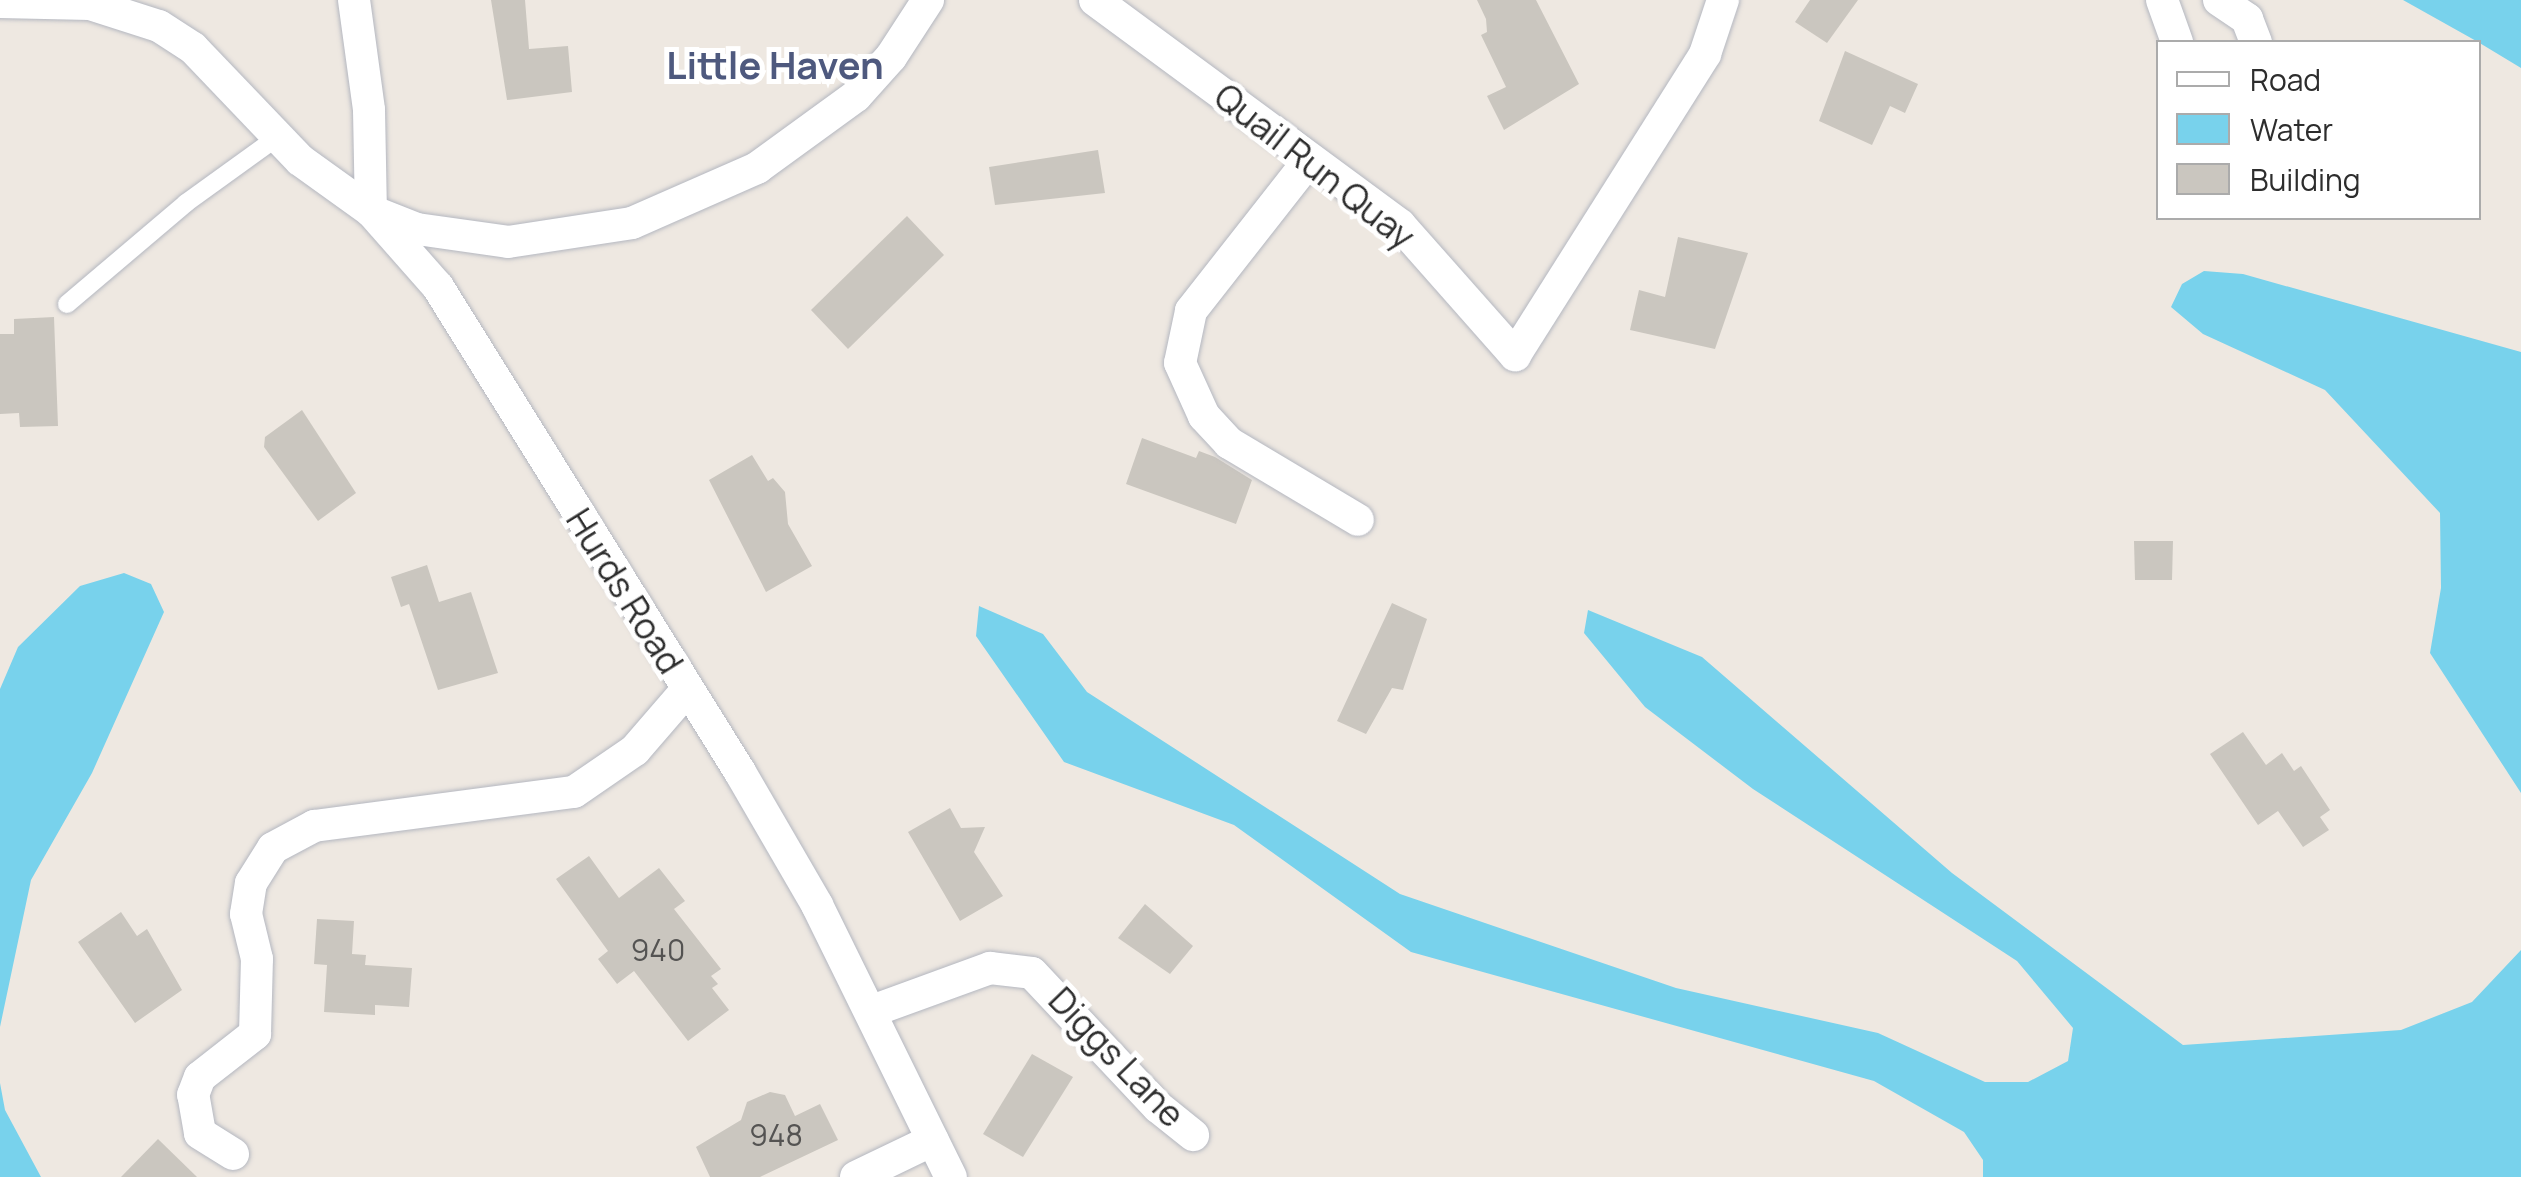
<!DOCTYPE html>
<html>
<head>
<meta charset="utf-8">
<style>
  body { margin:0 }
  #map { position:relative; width:2521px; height:1177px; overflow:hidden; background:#eee8e1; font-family:Manrope,sans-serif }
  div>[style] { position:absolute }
  .water>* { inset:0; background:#78d2ec }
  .building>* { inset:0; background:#cac6bf }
  .roads { filter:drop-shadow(0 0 2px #b4b7c0) drop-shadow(0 0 2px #b4b7c0) }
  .lane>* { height:18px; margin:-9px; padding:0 9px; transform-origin:9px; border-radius:9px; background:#fff }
  .street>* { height:32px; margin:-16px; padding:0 16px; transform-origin:16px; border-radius:16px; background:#fff }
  span { translate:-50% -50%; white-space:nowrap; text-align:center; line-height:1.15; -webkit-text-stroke:10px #fff; paint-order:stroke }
  .number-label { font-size:30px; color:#545352 }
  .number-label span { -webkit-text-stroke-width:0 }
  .street-label { font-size:35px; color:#2d2d2d }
  .neighbourhood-label { font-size:38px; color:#4e597e; font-weight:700 }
  .legend { position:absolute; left:2156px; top:40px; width:325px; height:180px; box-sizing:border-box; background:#fff; border:2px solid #ababab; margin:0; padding:12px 18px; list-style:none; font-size:30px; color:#2d2d2d }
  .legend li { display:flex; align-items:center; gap:20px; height:50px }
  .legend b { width:50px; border:2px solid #ababab }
</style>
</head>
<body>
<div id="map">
  <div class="water">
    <div style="clip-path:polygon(2403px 0,2521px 0,2521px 68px,2478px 42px)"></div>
    <div style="clip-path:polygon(2204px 271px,2243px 274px,2521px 352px,2521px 793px,2430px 653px,2441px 588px,2440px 513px,2325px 390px,2203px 334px,2171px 307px,2182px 284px)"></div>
    <div style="clip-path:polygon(124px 573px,151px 584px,164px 612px,92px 773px,31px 880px,0 1027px,0 689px,18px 647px,80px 586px)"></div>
    <div style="clip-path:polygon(979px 606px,1043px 634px,1087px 692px,1400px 894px,1676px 988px,1878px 1033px,1985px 1082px,2028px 1082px,2068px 1061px,2073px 1028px,2017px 961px,1753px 789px,1645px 707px,1584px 633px,1588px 610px,1702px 657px,1952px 873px,2183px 1045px,2401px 1030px,2472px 1002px,2521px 950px,2521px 1177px,1983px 1177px,1983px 1160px,1964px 1132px,1874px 1081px,1411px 952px,1234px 825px,1064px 762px,976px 636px)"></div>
    <div style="clip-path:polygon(0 1083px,5px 1110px,41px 1177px,0 1177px)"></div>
  </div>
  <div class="building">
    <div style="clip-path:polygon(491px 0,525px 0,529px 49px,568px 46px,572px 92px,507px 100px)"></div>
    <div style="clip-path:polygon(1477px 0,1536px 0,1579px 84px,1504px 130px,1487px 96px,1506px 87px,1481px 35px,1487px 32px,1486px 19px)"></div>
    <div style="clip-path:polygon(1810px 0,1858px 0,1827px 43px,1795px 22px)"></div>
    <div style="clip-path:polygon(1845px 51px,1918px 84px,1905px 113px,1890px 106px,1872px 145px,1819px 121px)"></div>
    <div style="clip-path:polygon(1098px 150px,1105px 193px,995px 205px,989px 167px)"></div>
    <div style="clip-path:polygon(907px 216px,944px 255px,848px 349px,811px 310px)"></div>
    <div style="clip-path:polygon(1678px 237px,1748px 253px,1715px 349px,1630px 330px,1639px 290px,1665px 297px)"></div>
    <div style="clip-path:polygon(54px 317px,58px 426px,20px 427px,19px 413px,0 414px,0 334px,14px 334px,14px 319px)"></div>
    <div style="clip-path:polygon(302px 410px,356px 493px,318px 521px,264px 447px,265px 437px)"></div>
    <div style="clip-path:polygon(1142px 438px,1196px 458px,1199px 451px,1215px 457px,1252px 480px,1236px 524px,1126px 484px)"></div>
    <div style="clip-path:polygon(752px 455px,768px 481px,773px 478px,785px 492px,788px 524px,812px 566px,766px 592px,709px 480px)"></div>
    <div style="clip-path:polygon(2134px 541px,2173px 541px,2172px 580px,2135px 580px)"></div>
    <div style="clip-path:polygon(427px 565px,439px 602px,471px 592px,498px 673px,438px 690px,409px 604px,401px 607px,391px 577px)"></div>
    <div style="clip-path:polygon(1392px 603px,1427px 619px,1403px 690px,1392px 688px,1366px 734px,1337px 721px)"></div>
    <div style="clip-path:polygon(2243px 732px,2266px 765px,2282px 753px,2294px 771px,2301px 766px,2330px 810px,2320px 817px,2329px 830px,2303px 847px,2278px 811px,2258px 825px,2210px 754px)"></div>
    <div style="clip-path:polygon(950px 808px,961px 828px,985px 827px,974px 852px,1003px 896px,960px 921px,908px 832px)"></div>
    <div style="clip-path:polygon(589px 856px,619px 898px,659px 868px,685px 901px,674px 909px,721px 969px,711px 976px,718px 984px,712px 988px,729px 1010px,688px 1041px,634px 971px,617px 984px,598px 959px,608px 951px,556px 879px)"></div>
    <div style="clip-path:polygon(1145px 904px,1193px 946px,1170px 974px,1118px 938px)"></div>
    <div style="clip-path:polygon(121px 912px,137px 936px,147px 929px,182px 990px,135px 1023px,78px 942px)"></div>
    <div style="clip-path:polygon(317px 919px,354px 921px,352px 954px,366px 955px,365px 965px,412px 968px,409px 1007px,375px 1005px,375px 1015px,324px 1012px,327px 965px,314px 964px)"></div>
    <div style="clip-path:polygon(1032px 1054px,1073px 1077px,1023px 1157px,983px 1134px)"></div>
    <div style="clip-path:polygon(770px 1092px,785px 1095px,795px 1116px,820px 1104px,838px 1140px,760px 1177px,710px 1177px,696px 1147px,741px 1120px,747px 1102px)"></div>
    <div style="clip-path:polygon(158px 1139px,197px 1177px,121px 1177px)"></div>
  </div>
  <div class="roads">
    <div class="lane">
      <div style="left:67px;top:304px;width:156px;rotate:-40.3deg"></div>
      <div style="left:186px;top:203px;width:111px;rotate:-35.8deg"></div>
    </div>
    <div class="street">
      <div style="left:354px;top:0;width:111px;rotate:82.2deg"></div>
      <div style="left:369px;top:110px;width:101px;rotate:88.9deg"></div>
      <div style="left:371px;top:211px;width:101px;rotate:48.6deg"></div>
      <div style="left:438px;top:287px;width:571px;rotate:58.09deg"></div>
      <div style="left:740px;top:772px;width:154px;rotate:59.9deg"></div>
      <div style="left:817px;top:905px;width:303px;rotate:63.8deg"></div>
      <div style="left:1095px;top:0;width:379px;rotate:36.4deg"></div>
      <div style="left:1400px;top:225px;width:174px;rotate:48.5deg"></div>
      <div style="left:1515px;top:355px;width:356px;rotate:-57.7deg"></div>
      <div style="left:1705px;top:54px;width:57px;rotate:-71.6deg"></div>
      <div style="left:2162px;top:0;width:45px;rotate:70.3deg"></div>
      <div style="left:2219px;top:0;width:34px;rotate:34deg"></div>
      <div style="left:2247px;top:19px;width:25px;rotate:69deg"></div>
      <div style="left:0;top:2px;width:90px;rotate:1.3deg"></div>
      <div style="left:90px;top:4px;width:72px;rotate:17.7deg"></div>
      <div style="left:159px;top:26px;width:40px;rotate:32.9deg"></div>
      <div style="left:193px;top:48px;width:155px;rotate:46.3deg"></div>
      <div style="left:300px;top:160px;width:87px;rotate:35.7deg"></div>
      <div style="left:371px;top:211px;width:49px;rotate:21.4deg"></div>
      <div style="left:417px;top:229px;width:92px;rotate:8.1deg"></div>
      <div style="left:508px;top:242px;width:125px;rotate:-8.7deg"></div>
      <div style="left:632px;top:223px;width:137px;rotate:-23.7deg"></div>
      <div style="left:757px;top:168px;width:122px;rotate:-36deg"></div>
      <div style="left:856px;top:96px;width:52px;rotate:-48.1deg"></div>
      <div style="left:891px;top:57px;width:68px;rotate:-57deg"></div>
      <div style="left:1310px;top:159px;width:193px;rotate:128.1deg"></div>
      <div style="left:1191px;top:311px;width:53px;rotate:101.9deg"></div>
      <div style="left:1180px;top:363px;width:58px;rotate:65.6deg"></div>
      <div style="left:1204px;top:416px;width:37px;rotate:47deg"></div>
      <div style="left:1229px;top:443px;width:150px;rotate:30.8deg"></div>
      <div style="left:872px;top:1011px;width:126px;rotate:-20deg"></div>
      <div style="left:990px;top:968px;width:42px;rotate:6.8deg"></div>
      <div style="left:1032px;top:973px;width:184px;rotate:46.8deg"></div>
      <div style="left:1158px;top:1107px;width:45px;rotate:38.7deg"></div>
      <div style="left:233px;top:1154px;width:39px;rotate:-148deg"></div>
      <div style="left:200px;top:1133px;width:39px;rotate:-100deg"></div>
      <div style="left:193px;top:1095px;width:19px;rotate:-69deg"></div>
      <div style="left:200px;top:1077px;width:70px;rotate:-38deg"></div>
      <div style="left:255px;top:1034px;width:75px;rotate:-88.5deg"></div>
      <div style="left:257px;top:959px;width:46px;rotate:-103.7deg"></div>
      <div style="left:246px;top:914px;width:31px;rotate:-81deg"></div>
      <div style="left:251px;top:883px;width:41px;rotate:-57.8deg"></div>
      <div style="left:273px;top:848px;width:47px;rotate:-28.2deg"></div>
      <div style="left:314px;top:826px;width:262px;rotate:-7.5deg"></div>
      <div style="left:574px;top:792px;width:74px;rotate:-34.5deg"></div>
      <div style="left:635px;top:750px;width:78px;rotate:-49.2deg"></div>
      <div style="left:856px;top:1177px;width:85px;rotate:-25.7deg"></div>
    </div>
  </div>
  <div class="number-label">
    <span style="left:658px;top:950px">940</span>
    <span style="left:776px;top:1135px">948</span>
  </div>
  <div class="street-label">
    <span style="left:1315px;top:166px;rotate:38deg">Quail Run Quay</span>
    <span style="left:625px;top:591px;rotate:58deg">Hurds Road</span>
    <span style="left:1117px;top:1057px;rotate:46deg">Diggs Lane</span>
  </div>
  <div class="neighbourhood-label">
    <span style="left:775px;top:65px">Little Haven</span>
  </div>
  <ul class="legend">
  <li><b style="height:12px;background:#fff"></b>Road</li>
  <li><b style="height:28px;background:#78d2ec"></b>Water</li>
  <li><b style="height:28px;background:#cac6bf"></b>Building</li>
  </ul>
</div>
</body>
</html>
